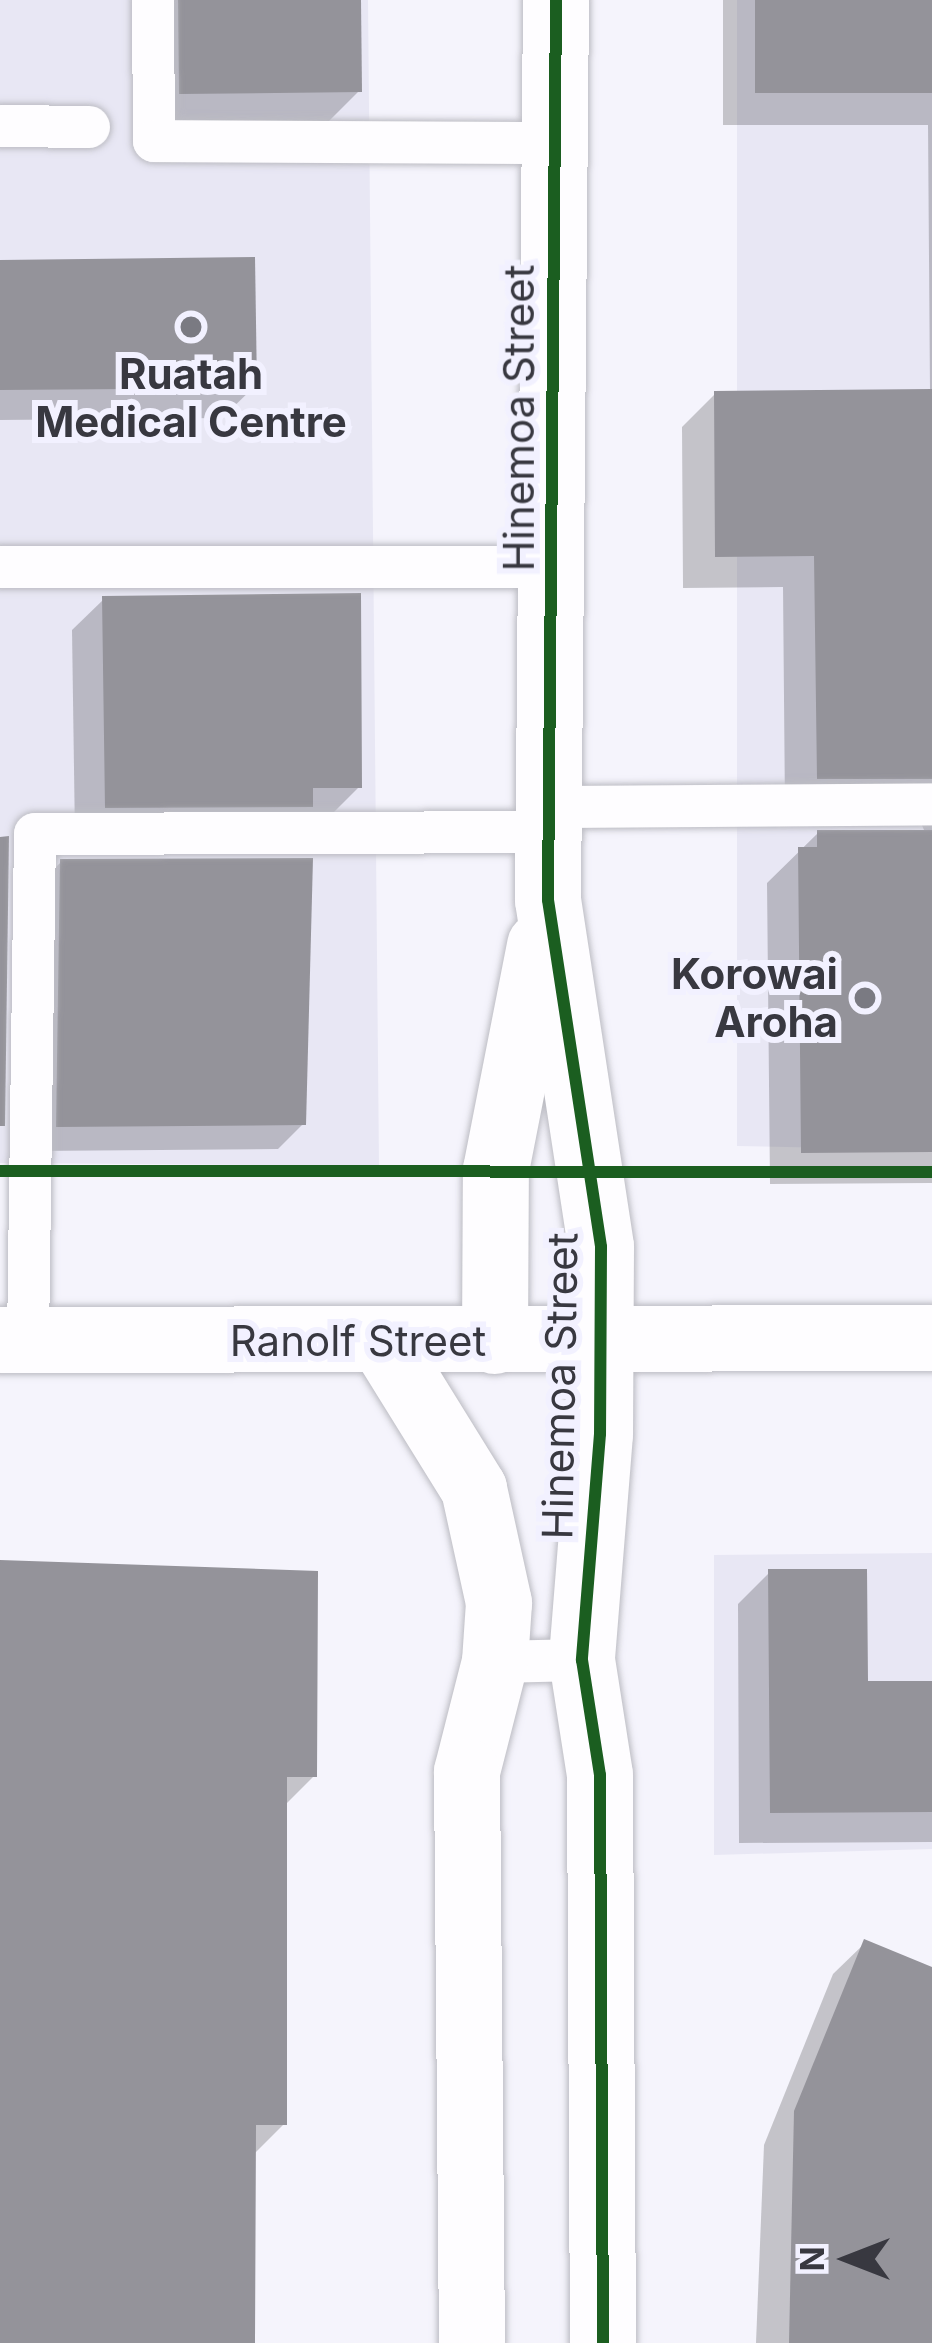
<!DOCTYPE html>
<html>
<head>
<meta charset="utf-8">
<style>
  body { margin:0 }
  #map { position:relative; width:932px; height:2343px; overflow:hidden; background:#f5f4fc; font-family:Inter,sans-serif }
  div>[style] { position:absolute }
  .built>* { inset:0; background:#e8e7f4 }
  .shadow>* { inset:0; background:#0003 }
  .building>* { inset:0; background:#94939a }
  .roads { filter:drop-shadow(0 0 3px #bcbcc3) drop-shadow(0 0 3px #bcbcc3) }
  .lane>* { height:42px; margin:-21px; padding:0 21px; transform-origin:21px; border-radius:21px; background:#fefdff }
  .street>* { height:66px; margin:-33px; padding:0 33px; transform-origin:33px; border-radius:33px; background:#fefdff }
  .secondary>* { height:66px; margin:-33px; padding:0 33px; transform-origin:33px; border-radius:33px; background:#fefdff }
  .cycleway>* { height:12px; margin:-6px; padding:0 6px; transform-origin:6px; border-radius:6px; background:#1b5e20 }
  .dots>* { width:33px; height:33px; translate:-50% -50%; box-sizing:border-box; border:6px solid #f2f1ff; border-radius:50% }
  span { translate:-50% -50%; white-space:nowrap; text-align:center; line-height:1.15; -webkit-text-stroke:12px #f2f1ff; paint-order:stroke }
  .poi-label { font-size:42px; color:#383840; font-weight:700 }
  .right { translate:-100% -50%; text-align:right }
  .street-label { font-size:42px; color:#383840 }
  .north { position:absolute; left:788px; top:2199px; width:120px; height:120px; -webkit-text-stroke:9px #f2f1ff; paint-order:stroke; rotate:270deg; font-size:33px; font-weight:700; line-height:48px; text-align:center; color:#383840 }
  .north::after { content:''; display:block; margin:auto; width:42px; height:54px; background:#383840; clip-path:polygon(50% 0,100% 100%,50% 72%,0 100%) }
</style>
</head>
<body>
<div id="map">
  <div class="built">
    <div style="clip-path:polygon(0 0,368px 0,379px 1166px,0 1163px)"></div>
    <div style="clip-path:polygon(737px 0,932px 0,932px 1150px,737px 1146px)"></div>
    <div style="clip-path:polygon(932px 1553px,932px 1849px,714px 1855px,714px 1555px)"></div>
  </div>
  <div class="shadow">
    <div style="clip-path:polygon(145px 0,358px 0,359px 91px,328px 122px,149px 124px)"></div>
    <div style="clip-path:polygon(723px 0,932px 0,932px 1183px,770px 1184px,767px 883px,818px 833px,924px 830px,921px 823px,785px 811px,783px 587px,683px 588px,682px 427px,715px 394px,930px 392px,928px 125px,723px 125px)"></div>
    <div style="clip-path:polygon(0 263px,254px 387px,222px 418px,0 420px)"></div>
    <div style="clip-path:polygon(104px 599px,359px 787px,328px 818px,75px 838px,72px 630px)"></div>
    <div style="clip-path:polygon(61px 862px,303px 1124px,278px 1149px,33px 1151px,36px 887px)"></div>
    <div style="clip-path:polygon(0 1564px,314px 1776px,284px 1806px,284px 2124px,253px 2155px,252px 2343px,0 2343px)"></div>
    <div style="clip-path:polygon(770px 1572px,865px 1684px,932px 1684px,932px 1842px,739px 1843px,738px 1604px)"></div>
    <div style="clip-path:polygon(865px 1943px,932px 1971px,932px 2343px,756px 2343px,764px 2145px,833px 1974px)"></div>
  </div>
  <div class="building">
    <div style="clip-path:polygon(178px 0,361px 0,362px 92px,179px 94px)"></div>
    <div style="clip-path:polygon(755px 0,932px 0,932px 93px,755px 93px)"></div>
    <div style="clip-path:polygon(255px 257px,257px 388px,0 390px,0 260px)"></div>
    <div style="clip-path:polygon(932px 389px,932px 779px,817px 779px,814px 556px,715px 557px,714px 391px)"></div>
    <div style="clip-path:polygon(361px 593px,362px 788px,313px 788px,313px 807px,105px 808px,102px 596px)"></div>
    <div style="clip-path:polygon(817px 830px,932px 830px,932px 1152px,801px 1153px,798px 847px,817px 847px)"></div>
    <div style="clip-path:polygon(9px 836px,5px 1126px,0 1126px,0 837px)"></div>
    <div style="clip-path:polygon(313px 858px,306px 1125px,56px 1127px,60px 859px)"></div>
    <div style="clip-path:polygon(0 1560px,318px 1571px,317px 1777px,287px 1777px,287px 2125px,256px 2125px,255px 2343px,0 2343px)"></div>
    <div style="clip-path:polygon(768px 1569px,867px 1569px,868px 1681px,932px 1681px,932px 1812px,770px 1813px)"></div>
    <div style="clip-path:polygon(864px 1939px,932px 1967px,932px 2343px,789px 2343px,794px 2111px)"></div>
  </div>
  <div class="roads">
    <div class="lane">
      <div style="left:153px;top:0;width:141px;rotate:89.6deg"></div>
      <div style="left:154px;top:141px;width:401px;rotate:0.3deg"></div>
      <div style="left:0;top:126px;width:89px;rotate:0.6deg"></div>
      <div style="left:0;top:567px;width:551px"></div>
      <div style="left:548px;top:807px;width:384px;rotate:-0.4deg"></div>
      <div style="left:28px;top:1340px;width:506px;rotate:-89.21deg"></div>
      <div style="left:35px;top:834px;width:513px;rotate:-0.22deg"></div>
      <div style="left:495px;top:1662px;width:87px;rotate:-1.3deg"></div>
    </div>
    <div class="street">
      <div style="left:556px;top:0;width:900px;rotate:90.51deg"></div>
      <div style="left:548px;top:900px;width:351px;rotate:81.3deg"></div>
      <div style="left:601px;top:1247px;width:187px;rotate:90.3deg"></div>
      <div style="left:600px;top:1434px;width:227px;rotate:94.6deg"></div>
      <div style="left:582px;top:1660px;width:116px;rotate:81.1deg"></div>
      <div style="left:600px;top:1775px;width:568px;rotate:89.7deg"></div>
      <div style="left:495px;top:1341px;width:171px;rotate:-89.7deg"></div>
      <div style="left:496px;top:1170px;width:229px;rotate:-78.9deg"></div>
      <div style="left:383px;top:1342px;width:173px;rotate:58.2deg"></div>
      <div style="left:474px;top:1489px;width:117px;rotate:77.6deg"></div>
      <div style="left:499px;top:1603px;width:59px;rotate:93.9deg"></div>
      <div style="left:495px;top:1662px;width:114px;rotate:104.3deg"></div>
      <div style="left:467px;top:1772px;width:571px;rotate:89.5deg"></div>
    </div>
    <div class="secondary">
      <div style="left:0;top:1340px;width:932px;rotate:-0.12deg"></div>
    </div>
  </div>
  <div class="cycleway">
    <div style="left:556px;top:0;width:900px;rotate:90.51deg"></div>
    <div style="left:548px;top:900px;width:351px;rotate:81.3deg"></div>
    <div style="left:601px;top:1247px;width:187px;rotate:90.3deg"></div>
    <div style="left:600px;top:1434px;width:227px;rotate:94.6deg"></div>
    <div style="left:582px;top:1660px;width:116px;rotate:81.1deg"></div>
    <div style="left:600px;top:1775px;width:568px;rotate:89.7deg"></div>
    <div style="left:0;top:1171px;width:932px;rotate:0.06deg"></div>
  </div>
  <div class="dots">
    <div style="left:191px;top:327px;background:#7a7a82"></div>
    <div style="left:865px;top:998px;background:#7a7a82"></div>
  </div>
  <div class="poi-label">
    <span style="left:191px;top:398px">Ruatah<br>Medical Centre</span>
    <span class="right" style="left:838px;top:998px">Korowai<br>Aroha</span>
  </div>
  <div class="street-label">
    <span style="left:519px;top:418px;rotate:-90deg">Hinemoa Street</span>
    <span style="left:358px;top:1341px">Ranolf Street</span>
    <span style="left:560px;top:1386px;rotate:-89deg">Hinemoa Street</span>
  </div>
  <div class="north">N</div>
</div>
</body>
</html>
